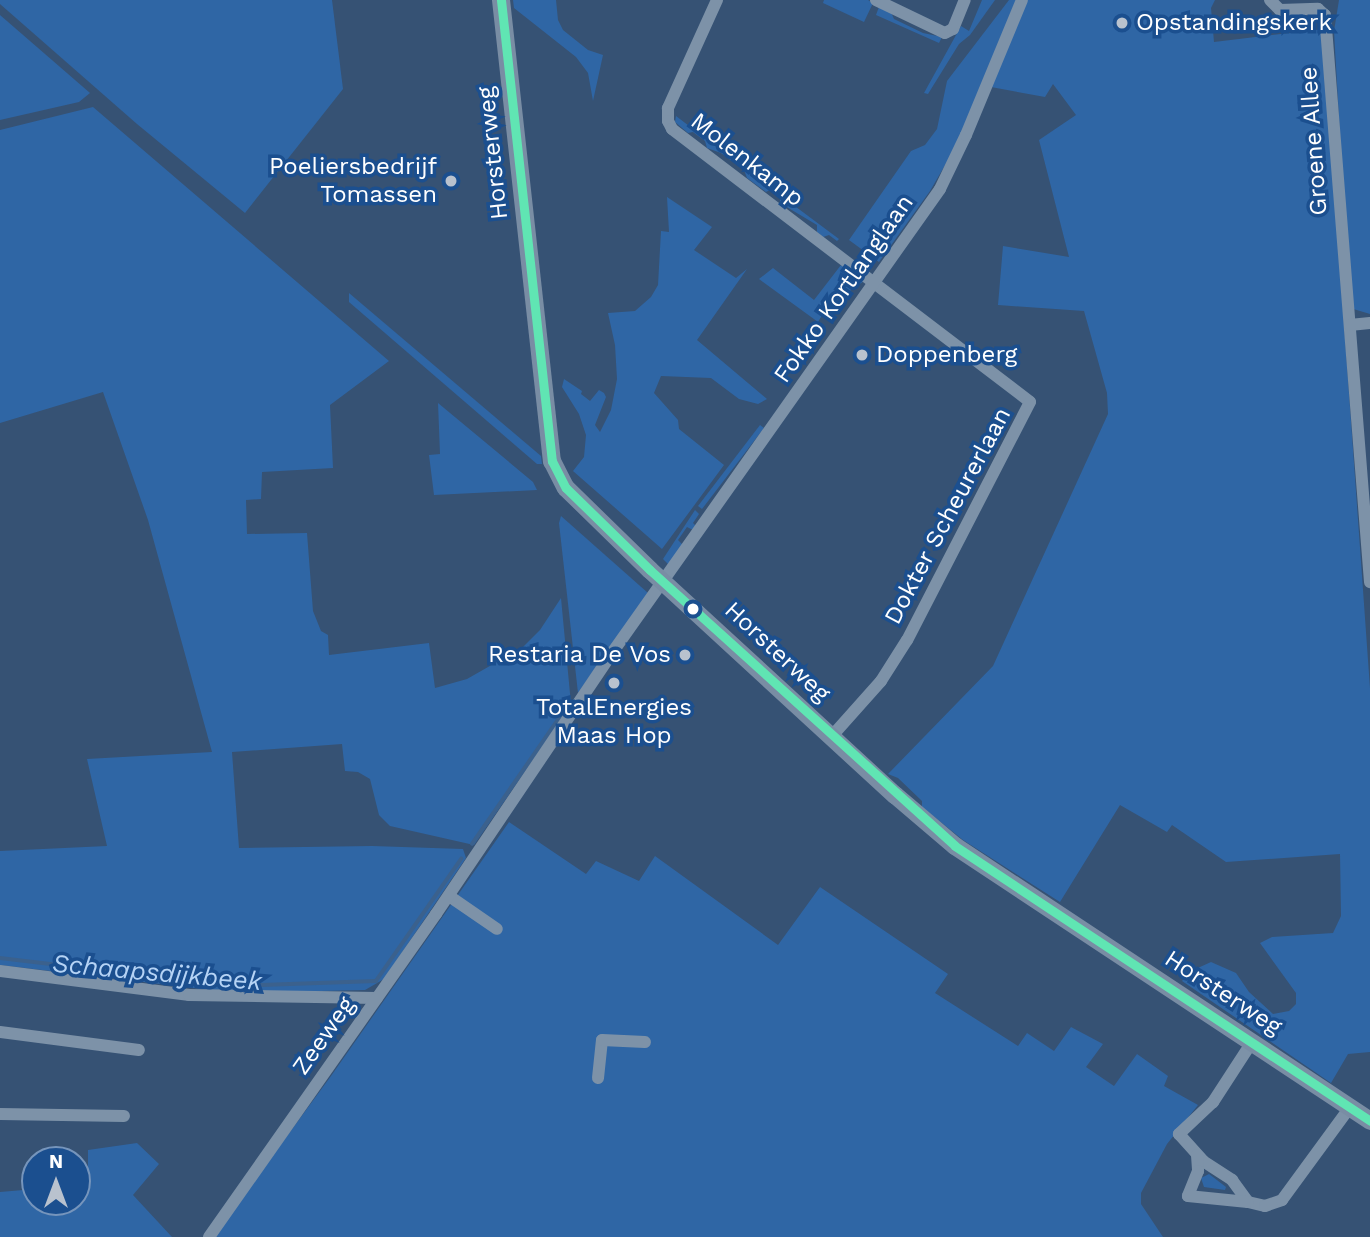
<!DOCTYPE html>
<html>
<head>
<meta charset="utf-8">
<style>
  body { margin:0 }
  #map { position:relative; width:1370px; height:1237px; overflow:hidden; background:#365274; font-family:"Work Sans",sans-serif }
  div>[style] { position:absolute }
  .green>* { inset:0; background:#2f66a5 }
  .stream>* { height:3.5px; margin:-1.75px; padding:0 1.75px; transform-origin:1.75px; border-radius:1.75px; background:#3b618d }
  .minor>* { height:12px; margin:-6px; padding:0 6px; transform-origin:6px; border-radius:6px; background:#7d92a8 }
  .secondary>* { height:18px; margin:-9px; padding:0 9px; transform-origin:9px; border-radius:9px; background:#798da4 }
  .bus-1>* { height:9px; margin:-4.5px; padding:0 4.5px; transform-origin:4.5px; border-radius:4.5px; background:#60e5b3 }
  .dots>* { width:19px; height:19px; translate:-50% -50%; box-sizing:border-box; border:4px solid #1b4f8f; border-radius:50% }
  span { translate:-50% -50%; white-space:nowrap; text-align:center; line-height:1.15; -webkit-text-stroke:7px #1b4f8f; paint-order:stroke }
  .poi-label { font-size:24px; color:#fff }
  .left { translate:0 -50%; text-align:left }
  .right { translate:-100% -50%; text-align:right }
  .street-label { font-size:24px; color:#fff }
  .water-label { font-size:26px; color:#b5d3f5; font-style:italic }
  .north { position:absolute; left:21px; top:1146px; width:70px; height:70px; box-sizing:border-box; background:#1b4f8f; border:2px solid #7695bc; border-radius:50%; rotate:0deg; font-size:19px; font-weight:700; line-height:28px; text-align:center; color:#fff }
  .north::after { content:''; display:block; margin:auto; width:24px; height:32px; background:#b9c2ce; clip-path:polygon(50% 0,100% 100%,50% 72%,0 100%) }
</style>
</head>
<body>
<div id="map">
  <div class="green">
    <div style="clip-path:polygon(0 0,332px 0,343px 89px,245px 213px,137px 124px,0 4px)"></div>
    <div style="clip-path:polygon(513px 0,556px 0,558px 20px,563px 30px,588px 50px,603px 55px,593px 101px,588px 73px,576px 57px,514px 8px)"></div>
    <div style="clip-path:polygon(824px 0,868px 0,873px 3px,864px 22px,823px 3px)"></div>
    <div style="clip-path:polygon(982px 0,995px 0,970px 35px,959px 44px,928px 94px,924px 93px,961px 26px,969px 31px)"></div>
    <div style="clip-path:polygon(1009px 0,1016px 0,959px 141px,930px 191px,879px 262px,849px 240px,911px 151px,925px 145px,937px 129px,947px 81px)"></div>
    <div style="clip-path:polygon(1027px 0,1215px 0,1211px 8px,1214px 42px,1323px 29px,1370px 688px,1370px 1052px,1348px 1054px,1331px 1083px,1182px 981px,1189px 972px,1211px 962px,1236px 973px,1249px 992px,1273px 1014px,1289px 1011px,1296px 1004px,1296px 993px,1260px 943px,1272px 937px,1333px 933px,1341px 916px,1340px 854px,1226px 862px,1172px 825px,1167px 832px,1120px 805px,1060px 902px,963px 840px,922px 807px,922px 801px,898px 778px,888px 774px,993px 666px,1108px 414px,1107px 393px,1084px 311px,998px 305px,1003px 246px,1069px 257px,1039px 140px,1076px 115px,1053px 84px,1045px 97px,991px 87px)"></div>
    <div style="clip-path:polygon(1339px 0,1370px 0,1370px 314px,1350px 308px,1334px 31px)"></div>
    <div style="clip-path:polygon(880px 4px,889px 8px,894px 19px,923px 33px,942px 37px,939px 43px,876px 15px)"></div>
    <div style="clip-path:polygon(0 15px,90px 93px,79px 102px,0 120px)"></div>
    <div style="clip-path:polygon(93px 107px,389px 361px,330px 405px,333px 468px,262px 472px,261px 499px,246px 500px,247px 534px,307px 533px,313px 611px,321px 631px,328px 635px,329px 655px,429px 643px,435px 688px,467px 679px,523px 647px,540px 630px,561px 598px,571px 704px,474px 845px,390px 826px,379px 815px,370px 779px,358px 772px,345px 771px,342px 744px,232px 752px,239px 848px,372px 846px,463px 849px,466px 858px,384px 979px,365px 990px,236px 993px,0 965px,0 851px,107px 846px,87px 759px,212px 752px,148px 520px,103px 392px,0 423px,0 130px)"></div>
    <div style="clip-path:polygon(676px 116px,772px 189px,766px 192px,747px 178px,744px 170px,721px 153px,707px 148px,705px 141px,693px 132px,688px 133px,675px 122px)"></div>
    <div style="clip-path:polygon(780px 195px,839px 239px,837px 241px,829px 235px,823px 237px,817px 232px,817px 225px,780px 203px)"></div>
    <div style="clip-path:polygon(667px 197px,712px 227px,694px 250px,736px 278px,747px 269px,697px 340px,767px 399px,758px 404px,739px 399px,711px 378px,661px 376px,654px 393px,678px 420px,679px 429px,724px 465px,662px 549px,573px 471px,584px 457px,586px 435px,579px 414px,562px 387px,564px 379px,582px 391px,581px 394px,590px 401px,599px 390px,604px 393px,606px 397px,595px 425px,600px 432px,611px 410px,617px 379px,615px 345px,608px 313px,635px 311px,651px 297px,658px 285px,661px 231px,669px 232px)"></div>
    <div style="clip-path:polygon(841px 265px,864px 281px,827px 307px,818px 322px,759px 279px,773px 268px,814px 300px)"></div>
    <div style="clip-path:polygon(349px 293px,541px 456px,542px 464px,537px 464px,349px 302px)"></div>
    <div style="clip-path:polygon(438px 403px,533px 482px,537px 490px,434px 495px,429px 455px,440px 454px)"></div>
    <div style="clip-path:polygon(760px 425px,764px 428px,702px 509px,698px 506px)"></div>
    <div style="clip-path:polygon(695px 510px,699px 514px,693px 523px,696px 526px,693px 530px,687px 527px,678px 540px,683px 545px,669px 565px,663px 559px)"></div>
    <div style="clip-path:polygon(561px 516px,648px 593px,578px 693px,559px 523px)"></div>
    <div style="clip-path:polygon(509px 822px,586px 874px,596px 861px,639px 881px,655px 856px,778px 945px,820px 887px,948px 974px,935px 993px,1018px 1046px,1027px 1033px,1054px 1051px,1071px 1027px,1103px 1044px,1086px 1067px,1114px 1086px,1137px 1054px,1168px 1076px,1164px 1086px,1198px 1105px,1167px 1144px,1141px 1193px,1141px 1204px,1163px 1237px,213px 1237px,331px 1076px)"></div>
    <div style="clip-path:polygon(137px 1143px,159px 1164px,133px 1195px,172px 1237px,0 1237px,0 1192px,35px 1189px,35px 1202px,77px 1202px,77px 1186px,88px 1184px,88px 1150px)"></div>
    <div style="clip-path:polygon(1209px 1174px,1226px 1187px,1225px 1190px,1204px 1187px,1201px 1178px)"></div>
  </div>
  <div class="stream">
    <div style="left:472px;top:844px;width:170px;rotate:-55.3deg"></div>
    <div style="left:0;top:958px;width:236px;rotate:6.8deg"></div>
    <div style="left:234px;top:986px;width:142px;rotate:-2deg"></div>
    <div style="left:376px;top:981px;width:149px;rotate:-55.1deg"></div>
  </div>
  <div class="minor">
    <div style="left:717px;top:0;width:119px;rotate:114.4deg"></div>
    <div style="left:668px;top:108px;width:13px;rotate:90deg"></div>
    <div style="left:668px;top:121px;width:9px;rotate:63deg"></div>
    <div style="left:672px;top:129px;width:450px;rotate:37.3deg"></div>
    <div style="left:1030px;top:402px;width:268px;rotate:117.3deg"></div>
    <div style="left:907px;top:640px;width:49px;rotate:122.4deg"></div>
    <div style="left:881px;top:681px;width:74px;rotate:131.7deg"></div>
    <div style="left:876px;top:0;width:76px;rotate:25.6deg"></div>
    <div style="left:945px;top:33px;width:9px;rotate:-27deg"></div>
    <div style="left:953px;top:29px;width:31px;rotate:-68deg"></div>
    <div style="left:1270px;top:0;width:14px;rotate:45deg"></div>
    <div style="left:1280px;top:10px;width:38px;rotate:-2deg"></div>
    <div style="left:1318px;top:9px;width:9px;rotate:41deg"></div>
    <div style="left:1325px;top:15px;width:569px;rotate:85.46deg"></div>
    <div style="left:1350px;top:325px;width:20px;rotate:-6deg"></div>
    <div style="left:449px;top:896px;width:58px;rotate:34.5deg"></div>
    <div style="left:0;top:971px;width:191px;rotate:7.2deg"></div>
    <div style="left:189px;top:995px;width:188px;rotate:0.9deg"></div>
    <div style="left:0;top:1032px;width:140px;rotate:7.4deg"></div>
    <div style="left:1252px;top:1042px;width:72px;rotate:123deg"></div>
    <div style="left:1213px;top:1102px;width:47px;rotate:136.7deg"></div>
    <div style="left:1179px;top:1134px;width:36px;rotate:48deg"></div>
    <div style="left:1203px;top:1161px;width:35px;rotate:33deg"></div>
    <div style="left:1232px;top:1180px;width:27px;rotate:54deg"></div>
    <div style="left:1248px;top:1202px;width:17px;rotate:13deg"></div>
    <div style="left:1265px;top:1206px;width:18px;rotate:-19deg"></div>
    <div style="left:1282px;top:1200px;width:115px;rotate:-53.8deg"></div>
    <div style="left:598px;top:1078px;width:38px;rotate:-84deg"></div>
    <div style="left:602px;top:1040px;width:43px;rotate:2.7deg"></div>
    <div style="left:0;top:1114px;width:124px;rotate:0.9deg"></div>
    <div style="left:1197px;top:1155px;width:16px;rotate:86deg"></div>
    <div style="left:1198px;top:1171px;width:27px;rotate:112deg"></div>
    <div style="left:1188px;top:1196px;width:60px;rotate:5.7deg"></div>
    <div style="left:209px;top:1237px;width:395px;rotate:-54.9deg"></div>
    <div style="left:436px;top:914px;width:315px;rotate:-56deg"></div>
    <div style="left:612px;top:653px;width:568px;rotate:-54.74deg"></div>
    <div style="left:940px;top:189px;width:60px;rotate:-64.3deg"></div>
    <div style="left:966px;top:135px;width:146px;rotate:-67.5deg"></div>
  </div>
  <div class="secondary">
    <div style="left:501px;top:0;width:464px;rotate:83.7deg"></div>
    <div style="left:552px;top:461px;width:30px;rotate:63deg"></div>
    <div style="left:566px;top:488px;width:117px;rotate:44.3deg"></div>
    <div style="left:650px;top:570px;width:333px;rotate:42.6deg"></div>
    <div style="left:895px;top:795px;width:79px;rotate:40.4deg"></div>
    <div style="left:955px;top:846px;width:498px;rotate:33.5deg"></div>
  </div>
  <div class="bus-1">
    <div style="left:501px;top:0;width:464px;rotate:83.7deg"></div>
    <div style="left:552px;top:461px;width:30px;rotate:63deg"></div>
    <div style="left:566px;top:488px;width:117px;rotate:44.3deg"></div>
    <div style="left:650px;top:570px;width:411px;rotate:42.1deg"></div>
    <div style="left:955px;top:846px;width:498px;rotate:33.5deg"></div>
  </div>
  <div class="dots">
    <div style="left:1122px;top:23px;background:#b9c2ce"></div>
    <div style="left:451px;top:181px;background:#b9c2ce"></div>
    <div style="left:862px;top:355px;background:#b9c2ce"></div>
    <div style="left:693px;top:609px;background:#fff"></div>
    <div style="left:685px;top:655px;background:#b9c2ce"></div>
    <div style="left:614px;top:683px;background:#b9c2ce"></div>
  </div>
  <div class="poi-label">
    <span class="left" style="left:1136px;top:23px">Opstandingskerk</span>
    <span class="right" style="left:437px;top:181px">Poeliersbedrijf<br>Tomassen</span>
    <span class="left" style="left:876px;top:355px">Doppenberg</span>
    <span class="right" style="left:671px;top:655px">Restaria De Vos</span>
    <span style="left:614px;top:722px">TotalEnergies<br>Maas Hop</span>
  </div>
  <div class="street-label">
    <span style="left:1314px;top:141px;rotate:-94deg">Groene Allee</span>
    <span style="left:493px;top:153px;rotate:-96deg">Horsterweg</span>
    <span style="left:747px;top:160px;rotate:38deg">Molenkamp</span>
    <span style="left:844px;top:289px;rotate:-55deg">Fokko Kortlanglaan</span>
    <span style="left:948px;top:516px;rotate:-62deg">Dokter Scheurerlaan</span>
    <span style="left:777px;top:652px;rotate:43deg">Horsterweg</span>
    <span style="left:1223px;top:993px;rotate:33deg">Horsterweg</span>
    <span style="left:324px;top:1036px;rotate:-55deg">Zeeweg</span>
  </div>
  <div class="water-label">
    <span style="left:157px;top:973px;rotate:5deg">Schaapsdijkbeek</span>
  </div>
  <div class="north">N</div>
</div>
</body>
</html>
